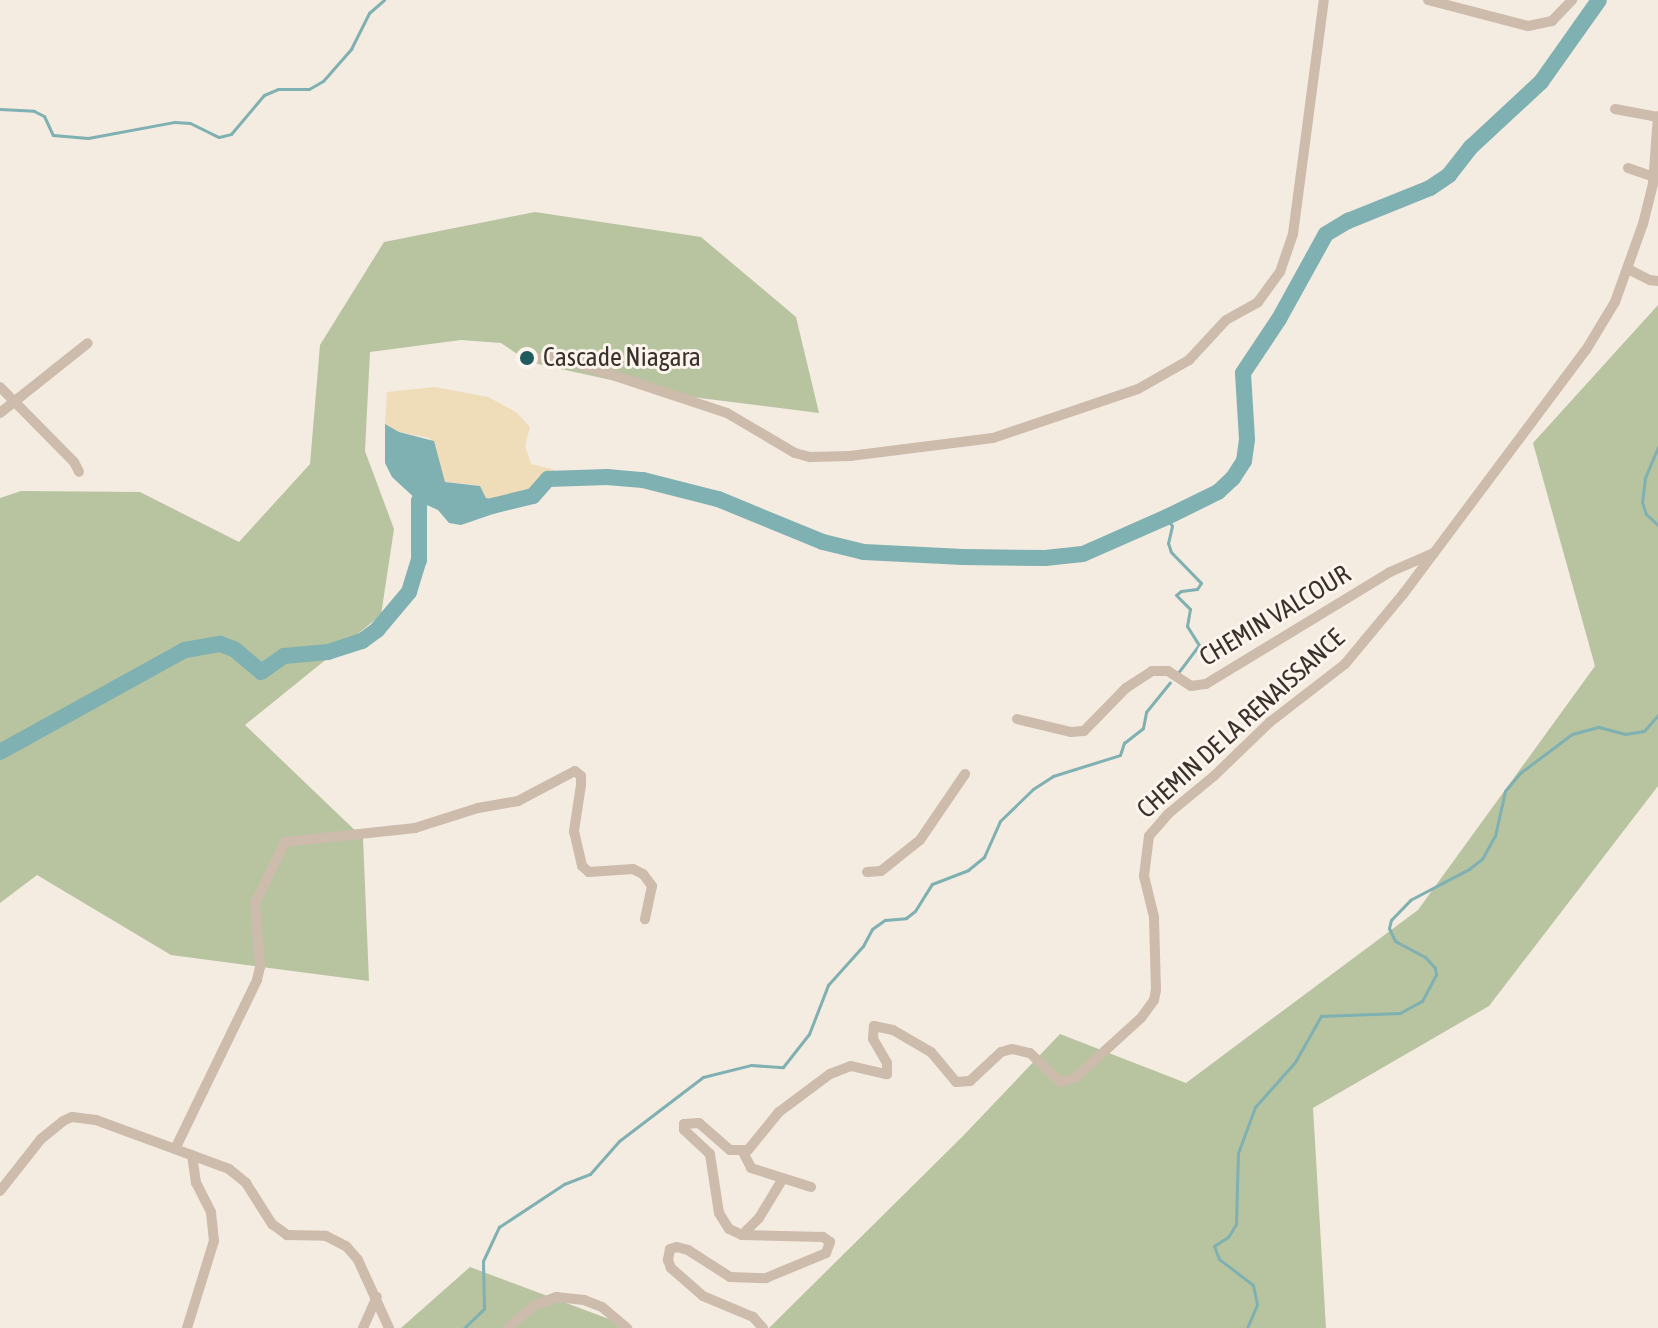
<!DOCTYPE html>
<html>
<head>
<meta charset="utf-8">
<style>
  body { margin:0 }
  #map { position:relative; width:1658px; height:1328px; overflow:hidden; background:#f4ebe1; font-family:"Asap Condensed",sans-serif }
  div>[style] { position:absolute }
  .green>* { inset:0; background:#b8c4a0 }
  .sand>* { inset:0; background:#efdcb8 }
  .water>* { inset:0; background:#7fb0b2 }
  .stream>* { height:3px; margin:-1.5px; padding:0 1.5px; transform-origin:1.5px; border-radius:1.5px; background:#7fb0b2 }
  .river>* { height:16px; margin:-8px; padding:0 8px; transform-origin:8px; border-radius:8px; background:#7fb0b2 }
  .minor>* { height:10px; margin:-5px; padding:0 5px; transform-origin:5px; border-radius:5px; background:#cdbbac }
  .dots>* { width:22px; height:22px; translate:-50% -50%; box-sizing:border-box; border:4px solid #fbf5ee; border-radius:50% }
  span { translate:-50% -50%; white-space:nowrap; text-align:center; line-height:1.15; -webkit-text-stroke:6px #fbf5ee; paint-order:stroke }
  .poi-label { font-size:26px; color:#3b302b }
  .left { translate:0 -50%; text-align:left }
  .street-label { font-size:26px; color:#3b302b }
</style>
</head>
<body>
<div id="map">
  <div class="green">
    <div style="clip-path:polygon(535px 212px,701px 237px,796px 317px,819px 413px,684px 396px,529px 362px,501px 343px,461px 340px,370px 352px,365px 451px,394px 529px,381px 615px,245px 725px,363px 838px,369px 981px,171px 955px,37px 875px,0 903px,0 498px,21px 491px,140px 492px,239px 542px,310px 464px,320px 345px,384px 242px)"></div>
    <div style="clip-path:polygon(1658px 305px,1658px 786px,1489px 1006px,1313px 1108px,1326px 1328px,769px 1328px,963px 1136px,1060px 1034px,1186px 1083px,1418px 910px,1595px 666px,1533px 443px)"></div>
    <div style="clip-path:polygon(470px 1267px,633px 1328px,401px 1328px)"></div>
  </div>
  <div class="sand">
    <div style="clip-path:polygon(435px 387px,488px 397px,516px 412px,530px 427px,525px 446px,531px 464px,555px 470px,529px 495px,510px 502px,486px 498px,476px 485px,445px 482px,430px 438px,399px 432px,385px 424px,387px 392px)"></div>
  </div>
  <div class="water">
    <div style="clip-path:polygon(385px 424px,399px 432px,434px 441px,445px 482px,480px 486px,486px 498px,510px 502px,511px 508px,461px 525px,449px 523px,438px 510px,418px 501px,392px 477px,385px 463px)"></div>
  </div>
  <div class="stream">
    <div style="left:0;top:109px;width:34px;rotate:3deg"></div>
    <div style="left:34px;top:111px;width:11px;rotate:27deg"></div>
    <div style="left:44px;top:116px;width:21px;rotate:65deg"></div>
    <div style="left:53px;top:135px;width:35px;rotate:5deg"></div>
    <div style="left:88px;top:138px;width:87px;rotate:-10.5deg"></div>
    <div style="left:174px;top:122px;width:16px;rotate:4deg"></div>
    <div style="left:190px;top:123px;width:32px;rotate:26deg"></div>
    <div style="left:219px;top:137px;width:12px;rotate:-14deg"></div>
    <div style="left:231px;top:134px;width:51px;rotate:-49.8deg"></div>
    <div style="left:264px;top:95px;width:15px;rotate:-23deg"></div>
    <div style="left:278px;top:89px;width:31px"></div>
    <div style="left:309px;top:89px;width:16px;rotate:-30deg"></div>
    <div style="left:323px;top:81px;width:43px;rotate:-48.8deg"></div>
    <div style="left:351px;top:49px;width:40px;rotate:-63.4deg"></div>
    <div style="left:369px;top:13px;width:20px;rotate:-41deg"></div>
    <div style="left:1658px;top:447px;width:34px;rotate:113deg"></div>
    <div style="left:1645px;top:478px;width:24px;rotate:97deg"></div>
    <div style="left:1642px;top:502px;width:13px;rotate:72deg"></div>
    <div style="left:1646px;top:514px;width:16px;rotate:43deg"></div>
    <div style="left:1167px;top:517px;width:10px;rotate:61deg"></div>
    <div style="left:1172px;top:526px;width:17px;rotate:103deg"></div>
    <div style="left:1168px;top:543px;width:9px;rotate:72deg"></div>
    <div style="left:1171px;top:552px;width:43px;rotate:45.9deg"></div>
    <div style="left:1201px;top:583px;width:7px;rotate:124deg"></div>
    <div style="left:1197px;top:589px;width:16px;rotate:173deg"></div>
    <div style="left:1181px;top:591px;width:6px;rotate:141deg"></div>
    <div style="left:1176px;top:595px;width:20px;rotate:45deg"></div>
    <div style="left:1190px;top:609px;width:17px;rotate:100deg"></div>
    <div style="left:1187px;top:626px;width:22px;rotate:58deg"></div>
    <div style="left:1199px;top:645px;width:35px;rotate:127deg"></div>
    <div style="left:464px;top:1328px;width:28px;rotate:-44deg"></div>
    <div style="left:484px;top:1309px;width:48px;rotate:-91.2deg"></div>
    <div style="left:483px;top:1261px;width:38px;rotate:-65deg"></div>
    <div style="left:499px;top:1227px;width:78px;rotate:-33.5deg"></div>
    <div style="left:564px;top:1184px;width:28px;rotate:-21deg"></div>
    <div style="left:590px;top:1174px;width:44px;rotate:-48.7deg"></div>
    <div style="left:619px;top:1141px;width:106px;rotate:-37.3deg"></div>
    <div style="left:703px;top:1077px;width:49px;rotate:-14deg"></div>
    <div style="left:751px;top:1065px;width:32px;rotate:4deg"></div>
    <div style="left:783px;top:1067px;width:42px;rotate:-51.8deg"></div>
    <div style="left:809px;top:1034px;width:53px;rotate:-68.8deg"></div>
    <div style="left:828px;top:985px;width:52px;rotate:-48.1deg"></div>
    <div style="left:863px;top:946px;width:19px;rotate:-62deg"></div>
    <div style="left:872px;top:929px;width:16px;rotate:-35deg"></div>
    <div style="left:885px;top:920px;width:21px;rotate:-5deg"></div>
    <div style="left:906px;top:918px;width:11px;rotate:-38deg"></div>
    <div style="left:915px;top:911px;width:32px;rotate:-58deg"></div>
    <div style="left:932px;top:884px;width:39px;rotate:-21deg"></div>
    <div style="left:968px;top:870px;width:21px;rotate:-39deg"></div>
    <div style="left:984px;top:857px;width:39px;rotate:-66deg"></div>
    <div style="left:1000px;top:821px;width:46px;rotate:-44.1deg"></div>
    <div style="left:1033px;top:789px;width:24px;rotate:-33deg"></div>
    <div style="left:1053px;top:776px;width:70px;rotate:-17.4deg"></div>
    <div style="left:1120px;top:755px;width:13px;rotate:-72deg"></div>
    <div style="left:1124px;top:743px;width:24px;rotate:-38deg"></div>
    <div style="left:1143px;top:728px;width:16px;rotate:-79deg"></div>
    <div style="left:1146px;top:712px;width:38px;rotate:-51deg"></div>
    <div style="left:1247px;top:1328px;width:26px;rotate:-67deg"></div>
    <div style="left:1257px;top:1304px;width:19px;rotate:-102deg"></div>
    <div style="left:1253px;top:1285px;width:43px;rotate:-142.6deg"></div>
    <div style="left:1219px;top:1259px;width:14px;rotate:-111deg"></div>
    <div style="left:1214px;top:1246px;width:17px;rotate:-33deg"></div>
    <div style="left:1228px;top:1237px;width:15px;rotate:-58deg"></div>
    <div style="left:1236px;top:1224px;width:71px;rotate:-88.4deg"></div>
    <div style="left:1238px;top:1153px;width:49px;rotate:-69.7deg"></div>
    <div style="left:1255px;top:1107px;width:60px;rotate:-48.4deg"></div>
    <div style="left:1295px;top:1062px;width:53px;rotate:-60.5deg"></div>
    <div style="left:1321px;top:1016px;width:79px;rotate:-2.2deg"></div>
    <div style="left:1400px;top:1013px;width:25px;rotate:-29deg"></div>
    <div style="left:1422px;top:1001px;width:30px;rotate:-62deg"></div>
    <div style="left:1436px;top:975px;width:7px;rotate:-98deg"></div>
    <div style="left:1435px;top:968px;width:15px;rotate:-132deg"></div>
    <div style="left:1425px;top:957px;width:34px;rotate:-152deg"></div>
    <div style="left:1395px;top:941px;width:14px;rotate:-115deg"></div>
    <div style="left:1389px;top:928px;width:8px;rotate:-76deg"></div>
    <div style="left:1391px;top:920px;width:28px;rotate:-46deg"></div>
    <div style="left:1410px;top:900px;width:67px;rotate:-27.7deg"></div>
    <div style="left:1469px;top:869px;width:16px;rotate:-38deg"></div>
    <div style="left:1482px;top:859px;width:26px;rotate:-61deg"></div>
    <div style="left:1495px;top:836px;width:46px;rotate:-77.5deg"></div>
    <div style="left:1505px;top:791px;width:23px;rotate:-50deg"></div>
    <div style="left:1520px;top:773px;width:65px;rotate:-36.9deg"></div>
    <div style="left:1572px;top:734px;width:28px;rotate:-15deg"></div>
    <div style="left:1599px;top:727px;width:27px;rotate:15deg"></div>
    <div style="left:1625px;top:734px;width:19px;rotate:-9deg"></div>
    <div style="left:1644px;top:731px;width:21px;rotate:-49deg"></div>
  </div>
  <div class="river">
    <div style="left:492px;top:506px;width:42px;rotate:-13.7deg"></div>
    <div style="left:533px;top:496px;width:23px;rotate:-49deg"></div>
    <div style="left:548px;top:479px;width:59px;rotate:-1.9deg"></div>
    <div style="left:607px;top:477px;width:36px;rotate:5deg"></div>
    <div style="left:643px;top:480px;width:77px;rotate:14.2deg"></div>
    <div style="left:718px;top:499px;width:113px;rotate:22.3deg"></div>
    <div style="left:823px;top:542px;width:42px;rotate:13.7deg"></div>
    <div style="left:864px;top:552px;width:99px;rotate:2.9deg"></div>
    <div style="left:963px;top:557px;width:82px;rotate:0.7deg"></div>
    <div style="left:1045px;top:558px;width:38px;rotate:-6deg"></div>
    <div style="left:1083px;top:554px;width:92px;rotate:-23.8deg"></div>
    <div style="left:1167px;top:517px;width:57px;rotate:-26.1deg"></div>
    <div style="left:1218px;top:492px;width:21px;rotate:-43deg"></div>
    <div style="left:1233px;top:478px;width:20px;rotate:-57deg"></div>
    <div style="left:1244px;top:461px;width:22px;rotate:-82deg"></div>
    <div style="left:1247px;top:439px;width:66px;rotate:-93.5deg"></div>
    <div style="left:1243px;top:373px;width:65px;rotate:-56.3deg"></div>
    <div style="left:1279px;top:319px;width:97px;rotate:-61.1deg"></div>
    <div style="left:1326px;top:234px;width:26px;rotate:-31deg"></div>
    <div style="left:1348px;top:221px;width:88px;rotate:-21.9deg"></div>
    <div style="left:1430px;top:188px;width:23px;rotate:-34deg"></div>
    <div style="left:1449px;top:175px;width:36px;rotate:-52deg"></div>
    <div style="left:1471px;top:147px;width:96px;rotate:-42.9deg"></div>
    <div style="left:1541px;top:82px;width:100px;rotate:-54.7deg"></div>
    <div style="left:0;top:752px;width:211px;rotate:-28.9deg"></div>
    <div style="left:185px;top:650px;width:36px;rotate:-10deg"></div>
    <div style="left:220px;top:644px;width:15px;rotate:20deg"></div>
    <div style="left:234px;top:649px;width:35px;rotate:40deg"></div>
    <div style="left:261px;top:672px;width:28px;rotate:-35deg"></div>
    <div style="left:284px;top:656px;width:44px;rotate:-5.2deg"></div>
    <div style="left:328px;top:652px;width:36px;rotate:-18deg"></div>
    <div style="left:362px;top:641px;width:19px;rotate:-36deg"></div>
    <div style="left:377px;top:630px;width:50px;rotate:-49.9deg"></div>
    <div style="left:409px;top:592px;width:34px;rotate:-73deg"></div>
    <div style="left:419px;top:560px;width:59px;rotate:-90deg"></div>
    <div style="left:419px;top:501px;width:18px;rotate:-43deg"></div>
  </div>
  <div class="minor">
    <div style="left:1428px;top:0;width:103px;rotate:14.6deg"></div>
    <div style="left:1528px;top:26px;width:25px;rotate:-12deg"></div>
    <div style="left:1552px;top:21px;width:29px;rotate:-46deg"></div>
    <div style="left:1615px;top:109px;width:44px;rotate:10.5deg"></div>
    <div style="left:1628px;top:168px;width:28px;rotate:19deg"></div>
    <div style="left:1628px;top:269px;width:25px;rotate:27deg"></div>
    <div style="left:1650px;top:280px;width:8px;rotate:7deg"></div>
    <div style="left:527px;top:358px;width:30px"></div>
    <div style="left:557px;top:358px;width:20px;rotate:15deg"></div>
    <div style="left:576px;top:363px;width:159px;rotate:18.3deg"></div>
    <div style="left:727px;top:413px;width:79px;rotate:30.5deg"></div>
    <div style="left:795px;top:453px;width:16px;rotate:15deg"></div>
    <div style="left:810px;top:457px;width:40px;rotate:-1.4deg"></div>
    <div style="left:850px;top:456px;width:144px;rotate:-7.2deg"></div>
    <div style="left:993px;top:438px;width:153px;rotate:-18.7deg"></div>
    <div style="left:1138px;top:389px;width:59px;rotate:-29.6deg"></div>
    <div style="left:1189px;top:360px;width:54px;rotate:-47.2deg"></div>
    <div style="left:1226px;top:320px;width:37px;rotate:-29deg"></div>
    <div style="left:1258px;top:302px;width:37px;rotate:-54deg"></div>
    <div style="left:1280px;top:272px;width:40px;rotate:-71.1deg"></div>
    <div style="left:1293px;top:234px;width:236px;rotate:-82.5deg"></div>
    <div style="left:0;top:387px;width:105px;rotate:45.4deg"></div>
    <div style="left:74px;top:462px;width:11px;rotate:63deg"></div>
    <div style="left:0;top:413px;width:112px;rotate:-38.5deg"></div>
    <div style="left:1017px;top:719px;width:56px;rotate:13.5deg"></div>
    <div style="left:1071px;top:732px;width:13px;rotate:-4deg"></div>
    <div style="left:1084px;top:731px;width:60px;rotate:-45.7deg"></div>
    <div style="left:1126px;top:688px;width:31px;rotate:-33deg"></div>
    <div style="left:1152px;top:671px;width:16px"></div>
    <div style="left:1168px;top:671px;width:27px;rotate:33deg"></div>
    <div style="left:1191px;top:686px;width:15px;rotate:-8deg"></div>
    <div style="left:1206px;top:684px;width:215px;rotate:-31.3deg"></div>
    <div style="left:1390px;top:572px;width:48px;rotate:-23.4deg"></div>
    <div style="left:867px;top:872px;width:14px;rotate:-4deg"></div>
    <div style="left:881px;top:871px;width:50px;rotate:-38.5deg"></div>
    <div style="left:920px;top:840px;width:80px;rotate:-55.7deg"></div>
    <div style="left:175px;top:1149px;width:188px;rotate:-64.1deg"></div>
    <div style="left:257px;top:980px;width:13px;rotate:-77deg"></div>
    <div style="left:260px;top:967px;width:64px;rotate:-94.5deg"></div>
    <div style="left:255px;top:903px;width:68px;rotate:-63.8deg"></div>
    <div style="left:285px;top:842px;width:131px;rotate:-6.1deg"></div>
    <div style="left:415px;top:828px;width:66px;rotate:-17.6deg"></div>
    <div style="left:478px;top:808px;width:41px;rotate:-9.9deg"></div>
    <div style="left:518px;top:801px;width:64px;rotate:-27.8deg"></div>
    <div style="left:575px;top:771px;width:8px;rotate:40deg"></div>
    <div style="left:581px;top:776px;width:9px;rotate:90deg"></div>
    <div style="left:581px;top:785px;width:47px;rotate:98.7deg"></div>
    <div style="left:574px;top:831px;width:36px;rotate:77deg"></div>
    <div style="left:582px;top:866px;width:9px;rotate:41deg"></div>
    <div style="left:589px;top:872px;width:44px;rotate:-3.9deg"></div>
    <div style="left:633px;top:869px;width:11px;rotate:27deg"></div>
    <div style="left:643px;top:874px;width:15px;rotate:53deg"></div>
    <div style="left:652px;top:886px;width:34px;rotate:102deg"></div>
    <div style="left:743px;top:1152px;width:18px;rotate:63deg"></div>
    <div style="left:751px;top:1168px;width:63px;rotate:17.6deg"></div>
    <div style="left:0;top:1191px;width:66px;rotate:-51.7deg"></div>
    <div style="left:41px;top:1139px;width:28px;rotate:-39deg"></div>
    <div style="left:63px;top:1121px;width:10px;rotate:-24deg"></div>
    <div style="left:72px;top:1117px;width:24px;rotate:7deg"></div>
    <div style="left:96px;top:1120px;width:142px;rotate:20.2deg"></div>
    <div style="left:229px;top:1169px;width:22px;rotate:39deg"></div>
    <div style="left:246px;top:1183px;width:49px;rotate:57.6deg"></div>
    <div style="left:272px;top:1224px;width:19px;rotate:36deg"></div>
    <div style="left:287px;top:1235px;width:39px;rotate:1deg"></div>
    <div style="left:326px;top:1236px;width:22px;rotate:27deg"></div>
    <div style="left:346px;top:1246px;width:18px;rotate:49deg"></div>
    <div style="left:358px;top:1260px;width:75px;rotate:65.5deg"></div>
    <div style="left:742px;top:1235px;width:24px;rotate:-45deg"></div>
    <div style="left:759px;top:1218px;width:44px;rotate:-58.8deg"></div>
    <div style="left:187px;top:1328px;width:91px;rotate:-72.8deg"></div>
    <div style="left:214px;top:1241px;width:29px;rotate:-96deg"></div>
    <div style="left:211px;top:1212px;width:33px;rotate:-117deg"></div>
    <div style="left:196px;top:1183px;width:28px;rotate:-98deg"></div>
    <div style="left:363px;top:1328px;width:34px;rotate:-66deg"></div>
    <div style="left:508px;top:1328px;width:33px;rotate:-41deg"></div>
    <div style="left:533px;top:1306px;width:25px;rotate:-21deg"></div>
    <div style="left:556px;top:1297px;width:28px;rotate:6deg"></div>
    <div style="left:584px;top:1300px;width:19px;rotate:21deg"></div>
    <div style="left:602px;top:1307px;width:33px;rotate:40deg"></div>
    <div style="left:763px;top:1328px;width:15px;rotate:-132deg"></div>
    <div style="left:753px;top:1317px;width:54px;rotate:-157.2deg"></div>
    <div style="left:703px;top:1296px;width:43px;rotate:-138.8deg"></div>
    <div style="left:671px;top:1268px;width:9px;rotate:-111deg"></div>
    <div style="left:668px;top:1260px;width:11px;rotate:-80deg"></div>
    <div style="left:670px;top:1249px;width:7px;rotate:-16deg"></div>
    <div style="left:677px;top:1247px;width:11px;rotate:15deg"></div>
    <div style="left:688px;top:1250px;width:50px;rotate:32.7deg"></div>
    <div style="left:730px;top:1277px;width:36px;rotate:2deg"></div>
    <div style="left:766px;top:1278px;width:65px;rotate:-22.6deg"></div>
    <div style="left:826px;top:1253px;width:12px;rotate:-70deg"></div>
    <div style="left:830px;top:1242px;width:9px;rotate:-144deg"></div>
    <div style="left:823px;top:1237px;width:81px;rotate:-178.6deg"></div>
    <div style="left:742px;top:1235px;width:14px;rotate:-155deg"></div>
    <div style="left:729px;top:1229px;width:19px;rotate:-122deg"></div>
    <div style="left:719px;top:1213px;width:60px;rotate:-98.7deg"></div>
    <div style="left:710px;top:1154px;width:35px;rotate:-137deg"></div>
    <div style="left:684px;top:1130px;width:6px;rotate:-90deg"></div>
    <div style="left:684px;top:1124px;width:15px;rotate:-4deg"></div>
    <div style="left:699px;top:1123px;width:41px;rotate:41.1deg"></div>
    <div style="left:730px;top:1150px;width:18px"></div>
    <div style="left:748px;top:1150px;width:49px;rotate:-50.8deg"></div>
    <div style="left:779px;top:1112px;width:64px;rotate:-36.7deg"></div>
    <div style="left:830px;top:1074px;width:22px;rotate:-21deg"></div>
    <div style="left:851px;top:1066px;width:37px;rotate:13deg"></div>
    <div style="left:887px;top:1074px;width:11px;rotate:-90deg"></div>
    <div style="left:887px;top:1063px;width:28px;rotate:-120deg"></div>
    <div style="left:873px;top:1039px;width:13px;rotate:-86deg"></div>
    <div style="left:874px;top:1026px;width:19px;rotate:12deg"></div>
    <div style="left:893px;top:1030px;width:44px;rotate:30.1deg"></div>
    <div style="left:931px;top:1052px;width:39px;rotate:50deg"></div>
    <div style="left:956px;top:1082px;width:14px;rotate:-4deg"></div>
    <div style="left:970px;top:1081px;width:42px;rotate:-43.1deg"></div>
    <div style="left:1001px;top:1052px;width:11px;rotate:-15deg"></div>
    <div style="left:1012px;top:1049px;width:18px;rotate:13deg"></div>
    <div style="left:1030px;top:1053px;width:42px;rotate:44deg"></div>
    <div style="left:1060px;top:1082px;width:16px;rotate:-15deg"></div>
    <div style="left:1075px;top:1078px;width:89px;rotate:-42.3deg"></div>
    <div style="left:1141px;top:1018px;width:22px;rotate:-54deg"></div>
    <div style="left:1154px;top:1000px;width:10px;rotate:-79deg"></div>
    <div style="left:1156px;top:990px;width:73px;rotate:-91.6deg"></div>
    <div style="left:1154px;top:917px;width:42px;rotate:-103.7deg"></div>
    <div style="left:1144px;top:876px;width:40px;rotate:-82.9deg"></div>
    <div style="left:1149px;top:836px;width:29px;rotate:-49deg"></div>
    <div style="left:1168px;top:814px;width:60px;rotate:-39.6deg"></div>
    <div style="left:1214px;top:776px;width:78px;rotate:-44deg"></div>
    <div style="left:1270px;top:722px;width:95px;rotate:-37.7deg"></div>
    <div style="left:1345px;top:664px;width:92px;rotate:-50.3deg"></div>
    <div style="left:1404px;top:593px;width:304px;rotate:-53.2deg"></div>
    <div style="left:1586px;top:350px;width:56px;rotate:-58.9deg"></div>
    <div style="left:1615px;top:302px;width:83px;rotate:-70.3deg"></div>
    <div style="left:1643px;top:224px;width:41px;rotate:-76deg"></div>
    <div style="left:1653px;top:184px;width:68px;rotate:-85.8deg"></div>
  </div>
  <div class="dots">
    <div style="left:527px;top:358px;background:#1f5a5e"></div>
  </div>
  <div class="poi-label">
    <span class="left" style="left:543px;top:358px">Cascade Niagara</span>
  </div>
  <div class="street-label">
    <span style="left:1275px;top:616px;rotate:-31deg">CHEMIN VALCOUR</span>
    <span style="left:1241px;top:724px;rotate:-42deg">CHEMIN DE LA RENAISSANCE</span>
  </div>
</div>
</body>
</html>
